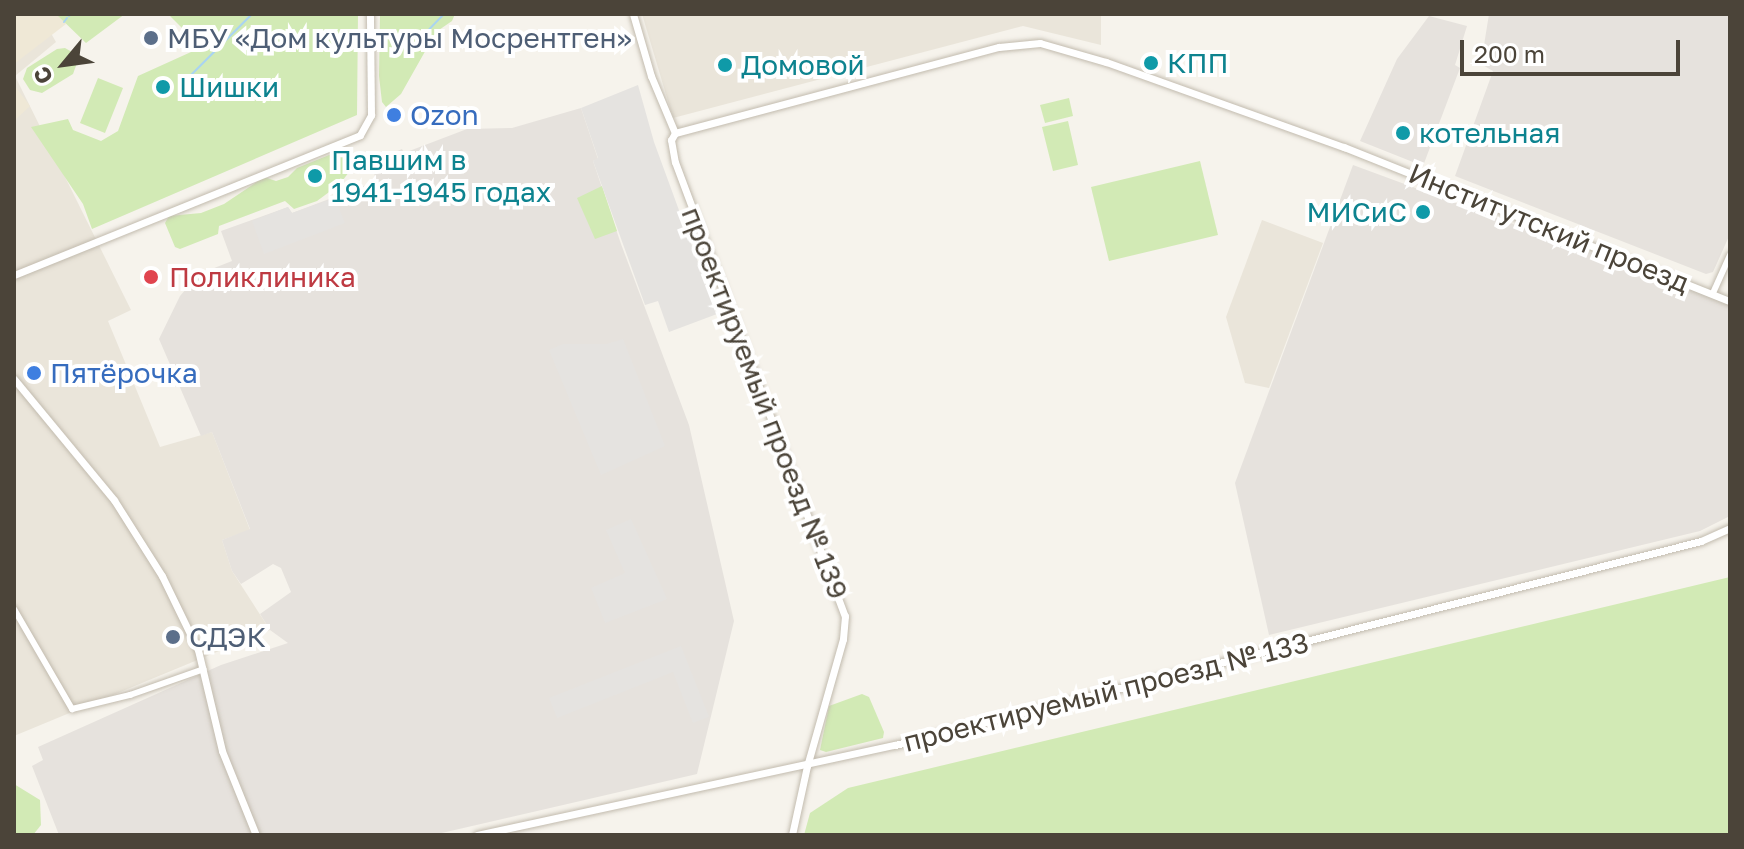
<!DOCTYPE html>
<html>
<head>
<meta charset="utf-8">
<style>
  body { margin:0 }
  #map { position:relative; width:1744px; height:849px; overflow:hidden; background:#f6f3ec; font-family:"Golos Text",sans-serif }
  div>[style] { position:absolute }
  .residential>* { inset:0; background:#eae5da }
  .industrial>* { inset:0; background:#e6e2dd }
  .education>* { inset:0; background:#efe8d6 }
  .green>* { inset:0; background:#d2eab5 }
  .parking>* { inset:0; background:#e5e3e0 }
  .stream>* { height:2px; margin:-1px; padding:0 1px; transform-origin:1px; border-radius:1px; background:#a9d4f2 }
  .roads { filter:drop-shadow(0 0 2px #c2bbae) drop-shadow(0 0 2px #c2bbae) }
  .minor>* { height:6px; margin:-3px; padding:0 3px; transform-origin:3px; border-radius:3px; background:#fff }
  .tertiary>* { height:7px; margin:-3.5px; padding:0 3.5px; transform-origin:3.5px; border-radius:3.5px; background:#fff }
  .dots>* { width:22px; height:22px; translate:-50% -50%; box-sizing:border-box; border:4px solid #fff; border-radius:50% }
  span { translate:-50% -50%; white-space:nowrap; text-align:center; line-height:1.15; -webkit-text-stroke:8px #fff; paint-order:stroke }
  .service-label { font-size:28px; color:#4e5e75 }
  .left { translate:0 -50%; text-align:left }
  .culture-label { font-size:28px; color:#0d838f }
  .right { translate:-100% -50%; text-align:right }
  .shop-label { font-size:28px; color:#366cbe }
  .street-label { font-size:28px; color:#4b4439 }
  .health-label { font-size:28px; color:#be3a42 }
  .frame { position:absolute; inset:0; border:16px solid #4b4439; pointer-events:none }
  .north { position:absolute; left:24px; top:24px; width:80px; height:80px; -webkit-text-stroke:6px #fff; paint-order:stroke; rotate:241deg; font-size:22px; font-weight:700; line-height:32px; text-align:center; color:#4b4439 }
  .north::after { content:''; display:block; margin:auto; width:28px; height:36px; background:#4b4439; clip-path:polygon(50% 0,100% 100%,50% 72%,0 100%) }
  .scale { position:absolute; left:1460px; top:40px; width:220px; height:36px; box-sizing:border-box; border:4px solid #4b4439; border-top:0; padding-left:10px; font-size:24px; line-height:28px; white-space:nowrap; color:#4b4439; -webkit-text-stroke:6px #fff; paint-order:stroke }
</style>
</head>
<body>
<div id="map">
  <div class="residential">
    <div style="clip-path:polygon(14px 14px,40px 14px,56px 42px,15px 76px,131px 310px,108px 321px,160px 447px,212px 432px,250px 530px,222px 540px,232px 571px,270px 630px,14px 736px)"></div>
    <div style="clip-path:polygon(642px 14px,1101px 14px,1101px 45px,1023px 26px,673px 118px)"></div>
    <div style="clip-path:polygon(1262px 220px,1323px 243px,1269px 388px,1245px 383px,1226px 317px)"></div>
  </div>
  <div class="industrial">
    <div style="clip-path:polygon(1489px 14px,1730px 14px,1730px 234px,1713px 272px,1706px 274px,1455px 176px,1493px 71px,1481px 64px)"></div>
    <div style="clip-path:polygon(1429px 16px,1467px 26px,1455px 65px,1460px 68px,1423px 166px,1360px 141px,1397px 59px)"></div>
    <div style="clip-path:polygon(581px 108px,598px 159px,593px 161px,621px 244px,689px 425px,734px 621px,697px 774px,433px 835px,59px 835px,32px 766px,43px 760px,38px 747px,221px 665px,288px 643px,270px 630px,260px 614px,291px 592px,281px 568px,273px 564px,241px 584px,232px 571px,222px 540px,250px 529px,212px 432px,201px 436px,159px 339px,180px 296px,199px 274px,232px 261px,221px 231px,288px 207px,292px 213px,377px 181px,370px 163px,402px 149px,404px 153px,467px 129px,512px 128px)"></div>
    <div style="clip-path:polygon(1353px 165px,1730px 304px,1730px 516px,1700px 531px,1269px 635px,1235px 483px)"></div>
  </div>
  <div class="education">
    <div style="clip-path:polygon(14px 14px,58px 14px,66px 24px,14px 64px)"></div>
    <div style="clip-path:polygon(14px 85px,30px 106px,14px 121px)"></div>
  </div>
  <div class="green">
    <div style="clip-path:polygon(56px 14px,125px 14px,86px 43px)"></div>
    <div style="clip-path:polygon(168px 14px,358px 14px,357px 115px,92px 229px,83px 204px,31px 127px,68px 119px,73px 130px,101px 141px,118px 131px,138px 76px,191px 52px,185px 31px)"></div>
    <div style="clip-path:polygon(380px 14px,455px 14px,452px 21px,436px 32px,401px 94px,386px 107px,382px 102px,379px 76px)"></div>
    <div style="clip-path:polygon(65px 48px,72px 52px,77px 63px,73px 74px,42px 93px,30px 90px,23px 79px,27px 68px,57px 49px)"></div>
    <div style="clip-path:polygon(98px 78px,123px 88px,105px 133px,80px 123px)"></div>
    <div style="clip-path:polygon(1069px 98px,1073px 116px,1045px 123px,1040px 105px)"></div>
    <div style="clip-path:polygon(1068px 121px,1078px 165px,1053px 171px,1042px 127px)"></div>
    <div style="clip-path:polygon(352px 150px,355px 156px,352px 168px,340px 184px,317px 201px,294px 209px,285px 201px,219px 226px,218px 234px,180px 249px,175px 247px,165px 223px,169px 216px,201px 213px,224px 204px,264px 177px,276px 181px,288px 177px,297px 168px,339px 151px)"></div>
    <div style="clip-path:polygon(1200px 161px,1218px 235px,1109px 261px,1091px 187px)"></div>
    <div style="clip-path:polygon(602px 186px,617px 231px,595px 239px,577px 198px)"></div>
    <div style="clip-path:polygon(1730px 577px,1730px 835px,804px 835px,810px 813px,848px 788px)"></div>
    <div style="clip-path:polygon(862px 694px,869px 697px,884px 732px,883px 738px,826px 752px,820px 750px,829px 706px)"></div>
    <div style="clip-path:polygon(14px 784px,40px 800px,41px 825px,33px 835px,14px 835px)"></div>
  </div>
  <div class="parking">
    <div style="clip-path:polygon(638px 85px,654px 142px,717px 314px,669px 332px,658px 301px,645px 305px,593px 161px,598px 158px,581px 108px)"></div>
    <div style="clip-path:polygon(335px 198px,345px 223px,264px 254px,252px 221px,288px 207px,292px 213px)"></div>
    <div style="clip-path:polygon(623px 339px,665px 446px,601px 475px,549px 350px,563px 344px,607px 344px)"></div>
    <div style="clip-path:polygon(631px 519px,667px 599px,605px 623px,591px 588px,625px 573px,606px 530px)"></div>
    <div style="clip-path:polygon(681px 646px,709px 717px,693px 723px,673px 672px,557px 718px,549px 698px)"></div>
  </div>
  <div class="stream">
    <div style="left:69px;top:16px;width:4px;rotate:-34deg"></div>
    <div style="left:64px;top:22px;width:5px;rotate:-53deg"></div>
    <div style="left:410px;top:49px;width:49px;rotate:-45.8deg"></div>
    <div style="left:187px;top:79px;width:92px;rotate:-45deg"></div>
  </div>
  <div class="roads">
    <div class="minor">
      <div style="left:1713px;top:293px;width:42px;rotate:-65.9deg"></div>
      <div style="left:14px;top:609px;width:116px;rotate:59.9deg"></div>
      <div style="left:72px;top:709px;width:60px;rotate:-13.6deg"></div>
      <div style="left:130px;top:695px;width:78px;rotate:-19.4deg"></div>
    </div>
    <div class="tertiary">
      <div style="left:633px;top:14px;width:65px;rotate:73.8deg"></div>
      <div style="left:651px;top:76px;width:62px;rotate:67.2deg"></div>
      <div style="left:675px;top:133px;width:335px;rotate:-14.9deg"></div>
      <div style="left:999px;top:47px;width:41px;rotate:-5.6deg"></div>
      <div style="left:1040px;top:43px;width:69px;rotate:16.1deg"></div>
      <div style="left:1106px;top:62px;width:253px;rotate:19.7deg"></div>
      <div style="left:1344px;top:147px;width:416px;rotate:21.8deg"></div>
      <div style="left:675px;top:133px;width:8px;rotate:120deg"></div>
      <div style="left:671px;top:140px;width:22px;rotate:80deg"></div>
      <div style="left:675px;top:162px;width:485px;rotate:69.5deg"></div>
      <div style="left:845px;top:616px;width:23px;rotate:95deg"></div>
      <div style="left:843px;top:639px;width:132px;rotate:105.8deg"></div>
      <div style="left:807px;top:766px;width:71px;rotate:102.3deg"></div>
      <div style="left:14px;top:275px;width:373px;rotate:-22deg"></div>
      <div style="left:360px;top:135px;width:23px;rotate:-61deg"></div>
      <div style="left:371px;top:115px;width:101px;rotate:-90.6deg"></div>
      <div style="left:14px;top:379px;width:157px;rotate:50.4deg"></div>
      <div style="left:114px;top:500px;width:90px;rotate:57.7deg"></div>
      <div style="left:162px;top:576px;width:82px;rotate:64.1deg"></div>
      <div style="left:198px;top:650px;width:104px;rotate:76.6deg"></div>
      <div style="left:222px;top:751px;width:91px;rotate:68deg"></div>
      <div style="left:477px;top:835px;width:428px;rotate:-12.2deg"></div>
      <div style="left:895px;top:745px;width:831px;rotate:-14.2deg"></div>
      <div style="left:1701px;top:541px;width:32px;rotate:-24deg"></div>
    </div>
  </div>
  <div class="dots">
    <div style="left:151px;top:38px;background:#5c6f8a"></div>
    <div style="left:1151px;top:63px;background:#0f9aa8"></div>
    <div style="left:725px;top:65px;background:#0f9aa8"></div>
    <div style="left:163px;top:87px;background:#0f9aa8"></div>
    <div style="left:394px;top:115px;background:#3f7fe0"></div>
    <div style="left:1403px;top:133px;background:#0f9aa8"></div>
    <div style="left:315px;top:176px;background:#0f9aa8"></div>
    <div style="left:1423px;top:212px;background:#0f9aa8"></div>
    <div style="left:151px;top:277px;background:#e0444e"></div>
    <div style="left:34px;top:373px;background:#3f7fe0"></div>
    <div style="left:173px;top:637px;background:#5c6f8a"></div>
  </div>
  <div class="service-label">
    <span class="left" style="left:167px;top:38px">МБУ «Дом культуры Мосрентген»</span>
    <span class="left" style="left:189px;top:637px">СДЭК</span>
  </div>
  <div class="culture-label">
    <span class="left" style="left:1167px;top:63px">КПП</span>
    <span class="left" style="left:741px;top:65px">Домовой</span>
    <span class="left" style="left:179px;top:87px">Шишки</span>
    <span class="left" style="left:1419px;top:133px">котельная</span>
    <span class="left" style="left:331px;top:176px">Павшим в<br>1941-1945 годах</span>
    <span class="right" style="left:1407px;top:212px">МИСиС</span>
  </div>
  <div class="shop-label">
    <span class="left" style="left:410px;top:115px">Ozon</span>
    <span class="left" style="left:50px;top:373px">Пятёрочка</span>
  </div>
  <div class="street-label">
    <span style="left:1549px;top:228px;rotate:22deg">Институтский проезд</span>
    <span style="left:765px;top:403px;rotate:69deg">проектируемый проезд № 139</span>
    <span style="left:1106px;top:692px;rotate:-14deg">проектируемый проезд № 133</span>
  </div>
  <div class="health-label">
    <span class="left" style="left:169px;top:277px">Поликлиника</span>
  </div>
  <div class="frame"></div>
  <div class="north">С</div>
  <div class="scale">200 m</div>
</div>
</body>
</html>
